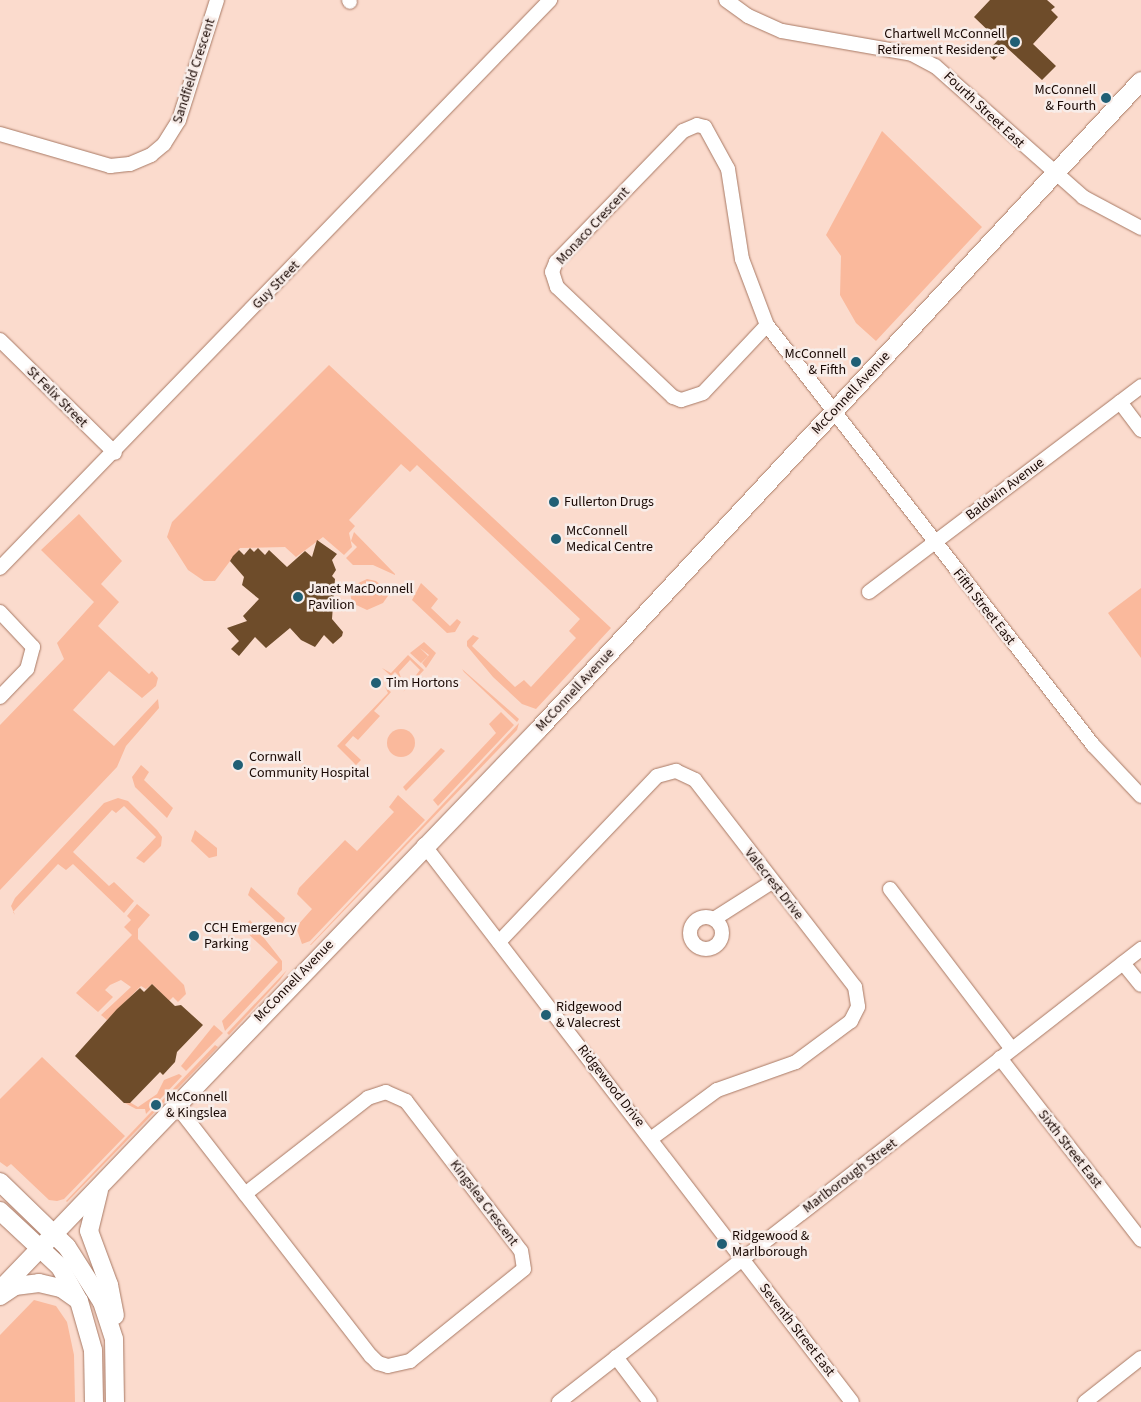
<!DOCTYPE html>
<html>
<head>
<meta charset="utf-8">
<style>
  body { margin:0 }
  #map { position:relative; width:1141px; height:1402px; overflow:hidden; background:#fbdbcd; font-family:"Source Sans 3",sans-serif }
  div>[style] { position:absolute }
  .green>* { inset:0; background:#fab99c }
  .round { border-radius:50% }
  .building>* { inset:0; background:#6e4c2a }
  .roads { filter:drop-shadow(0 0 1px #a87964) drop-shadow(0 0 1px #a87964) }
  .minor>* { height:14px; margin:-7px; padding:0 7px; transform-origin:7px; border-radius:7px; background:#fff }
  .minor>.ring { margin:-7px; padding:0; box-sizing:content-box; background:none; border:14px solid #fff; border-radius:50% }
  .major>* { height:18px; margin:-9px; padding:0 9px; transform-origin:9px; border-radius:9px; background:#fff }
  .dots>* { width:14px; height:14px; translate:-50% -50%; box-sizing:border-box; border:2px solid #f8ede9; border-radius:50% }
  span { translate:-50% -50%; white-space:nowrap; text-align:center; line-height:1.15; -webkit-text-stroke:5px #f8ede9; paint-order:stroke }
  .poi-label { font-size:14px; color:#190803 }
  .right { translate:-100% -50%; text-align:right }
  .left { translate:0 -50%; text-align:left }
  .street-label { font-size:14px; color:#190803 }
</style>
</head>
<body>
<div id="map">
  <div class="green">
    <div style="clip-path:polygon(882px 131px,982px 227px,876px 341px,856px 323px,840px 295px,841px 256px,826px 235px)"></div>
    <div style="clip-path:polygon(329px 365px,611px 628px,536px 709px,522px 704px,493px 677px,467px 646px,467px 641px,473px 635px,479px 638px,472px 646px,515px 687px,524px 680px,531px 687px,576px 638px,569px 631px,580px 619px,417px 465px,410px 472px,401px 464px,349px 520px,355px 526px,349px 533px,352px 547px,344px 555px,323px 537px,296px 557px,285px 547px,240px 548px,215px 581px,204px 581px,188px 570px,167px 537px,172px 522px)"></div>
    <div style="clip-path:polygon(79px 514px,122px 561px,101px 584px,119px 602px,98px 626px,149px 674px,152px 671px,158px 678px,156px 686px,142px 698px,109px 671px,73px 710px,114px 746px,158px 699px,159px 708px,126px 746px,117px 767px,0 890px,0 725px,64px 659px,57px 643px,94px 602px,41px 550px)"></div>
    <div style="clip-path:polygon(354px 532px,395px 574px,395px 575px,373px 565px,353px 565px,346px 558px,357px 547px,351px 541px)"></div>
    <div style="clip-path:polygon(367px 579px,376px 581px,390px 593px,383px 603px,367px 610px,352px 603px,350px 593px,354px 585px)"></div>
    <div style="clip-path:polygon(421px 583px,438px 599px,431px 608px,450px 626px,457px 619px,461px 622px,455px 632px,447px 633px,412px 600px)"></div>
    <div style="clip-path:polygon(1141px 588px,1141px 658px,1108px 613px)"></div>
    <div style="clip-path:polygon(424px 642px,436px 653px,426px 668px,422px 663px,429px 655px,420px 648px,428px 656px,421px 663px,410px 653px)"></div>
    <div style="clip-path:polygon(408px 655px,424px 670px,403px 692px,420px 670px,410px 660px,399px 672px,401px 678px,395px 672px,391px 676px,382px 668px,391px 673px)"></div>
    <div style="clip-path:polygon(462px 669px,519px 719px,517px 722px,464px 672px)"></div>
    <div style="clip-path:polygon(385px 687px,391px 692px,374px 711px,380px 716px,358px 740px,353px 736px,345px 745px,361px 760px,356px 765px,337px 746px,388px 693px)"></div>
    <div style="clip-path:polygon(501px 712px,514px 725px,438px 806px,433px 800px,496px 733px,489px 724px)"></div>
    <div style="clip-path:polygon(519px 723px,517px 730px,311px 945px,310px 945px)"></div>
    <div class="round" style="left:387px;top:729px;width:28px;height:28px"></div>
    <div style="clip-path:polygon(441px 748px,445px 751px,406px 791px,403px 787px)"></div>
    <div style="clip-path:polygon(141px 765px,149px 772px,144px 780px,173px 808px,167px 818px,135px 787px,132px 777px)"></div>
    <div style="clip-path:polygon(398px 795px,425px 820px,310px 941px,302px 944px,296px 927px,312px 909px,297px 894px,299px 888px,345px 840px,357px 851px,394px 812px,389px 807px)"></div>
    <div style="clip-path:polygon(118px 798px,128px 801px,157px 830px,162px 837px,161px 846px,144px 863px,136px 858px,156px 837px,124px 806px,116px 813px,112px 810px,73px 852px,109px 886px,114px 882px,134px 901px,124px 913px,73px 864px,66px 870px,58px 864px,13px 912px,15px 915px,11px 906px,15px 898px,104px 803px)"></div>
    <div style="clip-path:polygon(195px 830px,217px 848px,217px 856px,209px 858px,191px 841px)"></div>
    <div style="clip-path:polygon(251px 887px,285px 918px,281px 926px,248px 895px)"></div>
    <div style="clip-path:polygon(137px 904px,150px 915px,138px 929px,138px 939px,184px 985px,186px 994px,178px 1002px,173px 997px,169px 1001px,152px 984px,146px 989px,141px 986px,107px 1020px,101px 1015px,131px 987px,121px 980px,110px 985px,105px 990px,113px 997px,98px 1012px,76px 993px,132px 935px,124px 927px,131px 920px,127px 916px)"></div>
    <div style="clip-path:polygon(250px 920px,282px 961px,282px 970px,225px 1031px,222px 1021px,278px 962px,242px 928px)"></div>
    <div style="clip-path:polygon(287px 970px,280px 980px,229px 1035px,227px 1033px)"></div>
    <div style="clip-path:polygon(214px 1025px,223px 1033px,186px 1071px,181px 1066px)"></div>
    <div style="clip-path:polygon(215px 1045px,218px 1047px,67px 1202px,66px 1201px)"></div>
    <div style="clip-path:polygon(42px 1057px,125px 1136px,64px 1199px,57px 1201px,49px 1200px,11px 1164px,7px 1167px,0 1162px,0 1099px)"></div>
    <div style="clip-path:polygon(179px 1074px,182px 1076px,146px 1114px,145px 1109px,136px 1109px,123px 1102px,126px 1100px,138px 1107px,157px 1094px,164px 1080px)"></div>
    <div style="clip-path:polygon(34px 1300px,56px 1306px,67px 1322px,74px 1355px,75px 1402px,0 1402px,0 1335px)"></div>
  </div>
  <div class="building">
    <div style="clip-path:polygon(990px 0,1047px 0,1055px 7px,1051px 10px,1058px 17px,1033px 44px,1056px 66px,1042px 80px,1006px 47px,994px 60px,986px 53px,998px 40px,974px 17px)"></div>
    <div style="clip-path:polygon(317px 540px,337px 554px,332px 560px,336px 570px,332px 576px,335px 579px,332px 619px,343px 632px,342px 636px,333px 644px,324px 635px,315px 647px,301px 640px,290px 628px,266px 648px,255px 637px,239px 656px,231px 649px,239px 641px,227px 628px,247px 621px,243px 616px,259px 599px,242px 585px,244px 577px,230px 561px,233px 556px,239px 550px,244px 555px,250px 548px,254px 552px,258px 548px,265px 555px,269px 550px,287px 567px,305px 551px,312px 557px)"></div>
    <div style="clip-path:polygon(152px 984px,175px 1006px,181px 1005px,203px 1025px,177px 1052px,175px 1062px,163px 1075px,160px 1072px,130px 1103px,124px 1103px,75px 1056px,117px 1009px,140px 988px,144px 992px)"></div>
  </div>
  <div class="roads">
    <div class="minor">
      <div style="left:349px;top:0;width:2px;rotate:63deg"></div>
      <div style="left:726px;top:0;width:27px;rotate:36deg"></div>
      <div style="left:748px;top:16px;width:37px;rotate:24deg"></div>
      <div style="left:782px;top:31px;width:132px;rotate:10deg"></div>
      <div style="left:912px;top:54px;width:26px;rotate:28deg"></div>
      <div style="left:935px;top:66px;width:198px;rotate:41.5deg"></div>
      <div style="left:1083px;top:197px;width:66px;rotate:28.1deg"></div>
      <div style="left:0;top:134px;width:115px;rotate:16.2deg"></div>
      <div style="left:110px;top:166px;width:20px;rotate:-6deg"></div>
      <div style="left:130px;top:164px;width:23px;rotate:-23deg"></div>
      <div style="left:151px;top:155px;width:17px;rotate:-40deg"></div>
      <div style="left:164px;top:144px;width:28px;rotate:-58deg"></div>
      <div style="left:179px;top:120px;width:126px;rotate:-72.4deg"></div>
      <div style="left:767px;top:325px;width:93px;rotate:133.3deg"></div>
      <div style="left:703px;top:393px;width:23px;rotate:162deg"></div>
      <div style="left:681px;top:400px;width:9px;rotate:-159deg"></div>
      <div style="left:673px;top:397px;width:160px;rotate:-136.5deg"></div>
      <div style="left:557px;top:287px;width:16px;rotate:-108deg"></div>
      <div style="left:552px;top:272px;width:11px;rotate:-68deg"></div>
      <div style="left:556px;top:262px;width:182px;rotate:-45.9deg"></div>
      <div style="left:683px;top:131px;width:15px;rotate:-23deg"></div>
      <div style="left:697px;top:125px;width:8px;rotate:14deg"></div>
      <div style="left:705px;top:127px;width:48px;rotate:61.3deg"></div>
      <div style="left:728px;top:169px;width:91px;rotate:81.2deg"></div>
      <div style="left:742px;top:259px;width:71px;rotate:69.3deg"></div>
      <div style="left:767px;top:325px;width:532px;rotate:52.18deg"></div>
      <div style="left:1093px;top:745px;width:70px;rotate:46.7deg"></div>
      <div style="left:0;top:340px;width:161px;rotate:44.5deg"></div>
      <div style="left:1120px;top:402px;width:35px;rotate:53deg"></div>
      <div style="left:0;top:568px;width:791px;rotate:-45.92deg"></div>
      <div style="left:869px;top:592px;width:341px;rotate:-37.1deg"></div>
      <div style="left:0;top:612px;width:48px;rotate:46.7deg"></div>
      <div style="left:33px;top:647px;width:23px;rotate:105deg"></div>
      <div style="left:27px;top:669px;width:39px;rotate:134deg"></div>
      <div style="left:424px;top:845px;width:702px;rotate:52.46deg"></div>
      <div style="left:890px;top:889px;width:201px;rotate:52.7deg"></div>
      <div class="ring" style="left:690px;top:917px;width:18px;height:18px"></div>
      <div style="left:714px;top:919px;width:69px;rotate:-32.5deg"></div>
      <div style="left:499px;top:942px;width:229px;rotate:-46.4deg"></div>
      <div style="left:657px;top:776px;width:20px;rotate:-15deg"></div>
      <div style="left:676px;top:771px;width:21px;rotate:25deg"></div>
      <div style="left:695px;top:780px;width:262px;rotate:52.3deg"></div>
      <div style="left:855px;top:987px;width:20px;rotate:81deg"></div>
      <div style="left:858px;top:1007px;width:16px;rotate:117deg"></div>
      <div style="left:851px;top:1021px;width:69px;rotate:143.3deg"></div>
      <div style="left:796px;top:1062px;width:84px;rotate:160.5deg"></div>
      <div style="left:717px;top:1090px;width:81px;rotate:143.6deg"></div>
      <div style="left:1123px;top:963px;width:28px;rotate:51deg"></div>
      <div style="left:1000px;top:1058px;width:230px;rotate:52.2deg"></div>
      <div style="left:176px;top:1105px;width:318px;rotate:52.2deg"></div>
      <div style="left:371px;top:1356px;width:10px;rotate:45deg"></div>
      <div style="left:378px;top:1363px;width:10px;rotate:17deg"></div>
      <div style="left:388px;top:1366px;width:23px;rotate:-13deg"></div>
      <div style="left:410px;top:1361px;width:146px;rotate:-38.9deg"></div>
      <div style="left:524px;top:1269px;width:18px;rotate:-99deg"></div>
      <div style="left:521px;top:1251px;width:189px;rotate:-127.5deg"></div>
      <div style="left:406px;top:1101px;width:22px;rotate:-156deg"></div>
      <div style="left:386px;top:1092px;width:19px;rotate:162deg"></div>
      <div style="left:368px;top:1098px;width:156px;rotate:142deg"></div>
      <div style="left:616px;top:1357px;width:56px;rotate:52.9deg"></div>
      <div style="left:559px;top:1402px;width:738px;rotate:-37.9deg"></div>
      <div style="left:1085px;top:1402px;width:71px;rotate:-38.2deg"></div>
    </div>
    <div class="major">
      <div style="left:0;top:1182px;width:93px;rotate:44.1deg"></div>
      <div style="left:67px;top:1247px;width:65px;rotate:57.5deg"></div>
      <div style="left:102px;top:1302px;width:39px;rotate:72deg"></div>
      <div style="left:114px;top:1339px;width:63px;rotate:89.1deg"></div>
      <div style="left:99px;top:1190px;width:42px;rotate:103.7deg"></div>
      <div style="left:89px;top:1231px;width:58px;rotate:69.7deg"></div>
      <div style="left:109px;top:1285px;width:31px;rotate:79deg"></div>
      <div style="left:0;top:1211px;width:82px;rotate:43deg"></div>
      <div style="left:60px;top:1267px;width:39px;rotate:61deg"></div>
      <div style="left:79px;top:1301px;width:51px;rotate:74.1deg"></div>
      <div style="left:93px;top:1350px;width:52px;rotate:88.9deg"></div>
      <div style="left:0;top:1290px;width:777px;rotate:-46.15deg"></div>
      <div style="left:538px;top:730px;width:886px;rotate:-47.1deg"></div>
      <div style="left:0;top:1296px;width:18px;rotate:-34deg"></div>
      <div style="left:15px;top:1286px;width:24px;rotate:-7deg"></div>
      <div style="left:39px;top:1283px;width:23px;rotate:13deg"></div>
      <div style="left:61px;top:1288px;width:19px;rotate:35deg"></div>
    </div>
  </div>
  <div class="dots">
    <div style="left:1015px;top:42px;background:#205f75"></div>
    <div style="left:1106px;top:98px;background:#205f75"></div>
    <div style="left:856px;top:362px;background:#205f75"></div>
    <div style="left:554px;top:502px;background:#205f75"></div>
    <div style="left:556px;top:539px;background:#205f75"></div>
    <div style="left:298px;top:597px;background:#205f75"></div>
    <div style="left:376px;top:683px;background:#205f75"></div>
    <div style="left:238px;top:765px;background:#205f75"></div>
    <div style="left:194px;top:936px;background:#205f75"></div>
    <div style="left:546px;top:1015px;background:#205f75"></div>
    <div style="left:156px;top:1105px;background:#205f75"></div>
    <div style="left:722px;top:1244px;background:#205f75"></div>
  </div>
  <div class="poi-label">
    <span class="right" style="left:1005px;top:42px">Chartwell McConnell<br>Retirement Residence</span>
    <span class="right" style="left:1096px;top:98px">McConnell<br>&amp; Fourth</span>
    <span class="right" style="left:846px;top:362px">McConnell<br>&amp; Fifth</span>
    <span class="left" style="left:564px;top:502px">Fullerton Drugs</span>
    <span class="left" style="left:566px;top:539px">McConnell<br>Medical Centre</span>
    <span class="left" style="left:308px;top:597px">Janet MacDonnell<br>Pavilion</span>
    <span class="left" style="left:386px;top:683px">Tim Hortons</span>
    <span class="left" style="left:249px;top:765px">Cornwall<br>Community Hospital</span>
    <span class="left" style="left:204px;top:936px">CCH Emergency<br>Parking</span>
    <span class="left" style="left:556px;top:1015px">Ridgewood<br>&amp; Valecrest</span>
    <span class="left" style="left:166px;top:1105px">McConnell<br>&amp; Kingslea</span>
    <span class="left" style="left:732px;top:1244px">Ridgewood &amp;<br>Marlborough</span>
  </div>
  <div class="street-label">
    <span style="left:194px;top:71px;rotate:-72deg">Sandfield Crescent</span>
    <span style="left:984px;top:110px;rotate:43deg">Fourth Street East</span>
    <span style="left:593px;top:226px;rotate:-47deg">Monaco Crescent</span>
    <span style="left:276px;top:285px;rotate:-46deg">Guy Street</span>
    <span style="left:851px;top:393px;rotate:-47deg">McConnell Avenue</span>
    <span style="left:57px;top:397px;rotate:45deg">St Felix Street</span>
    <span style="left:1005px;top:489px;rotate:-37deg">Baldwin Avenue</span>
    <span style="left:984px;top:607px;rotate:52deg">Fifth Street East</span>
    <span style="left:575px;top:690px;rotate:-47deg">McConnell Avenue</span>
    <span style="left:774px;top:884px;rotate:52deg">Valecrest Drive</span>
    <span style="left:294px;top:981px;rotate:-46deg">McConnell Avenue</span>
    <span style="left:611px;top:1086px;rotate:52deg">Ridgewood Drive</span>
    <span style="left:1070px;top:1149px;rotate:52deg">Sixth Street East</span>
    <span style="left:850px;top:1176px;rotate:-37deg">Marlborough Street</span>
    <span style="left:484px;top:1203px;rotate:53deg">Kingslea Crescent</span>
    <span style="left:797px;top:1330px;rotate:52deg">Seventh Street East</span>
  </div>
</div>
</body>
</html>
